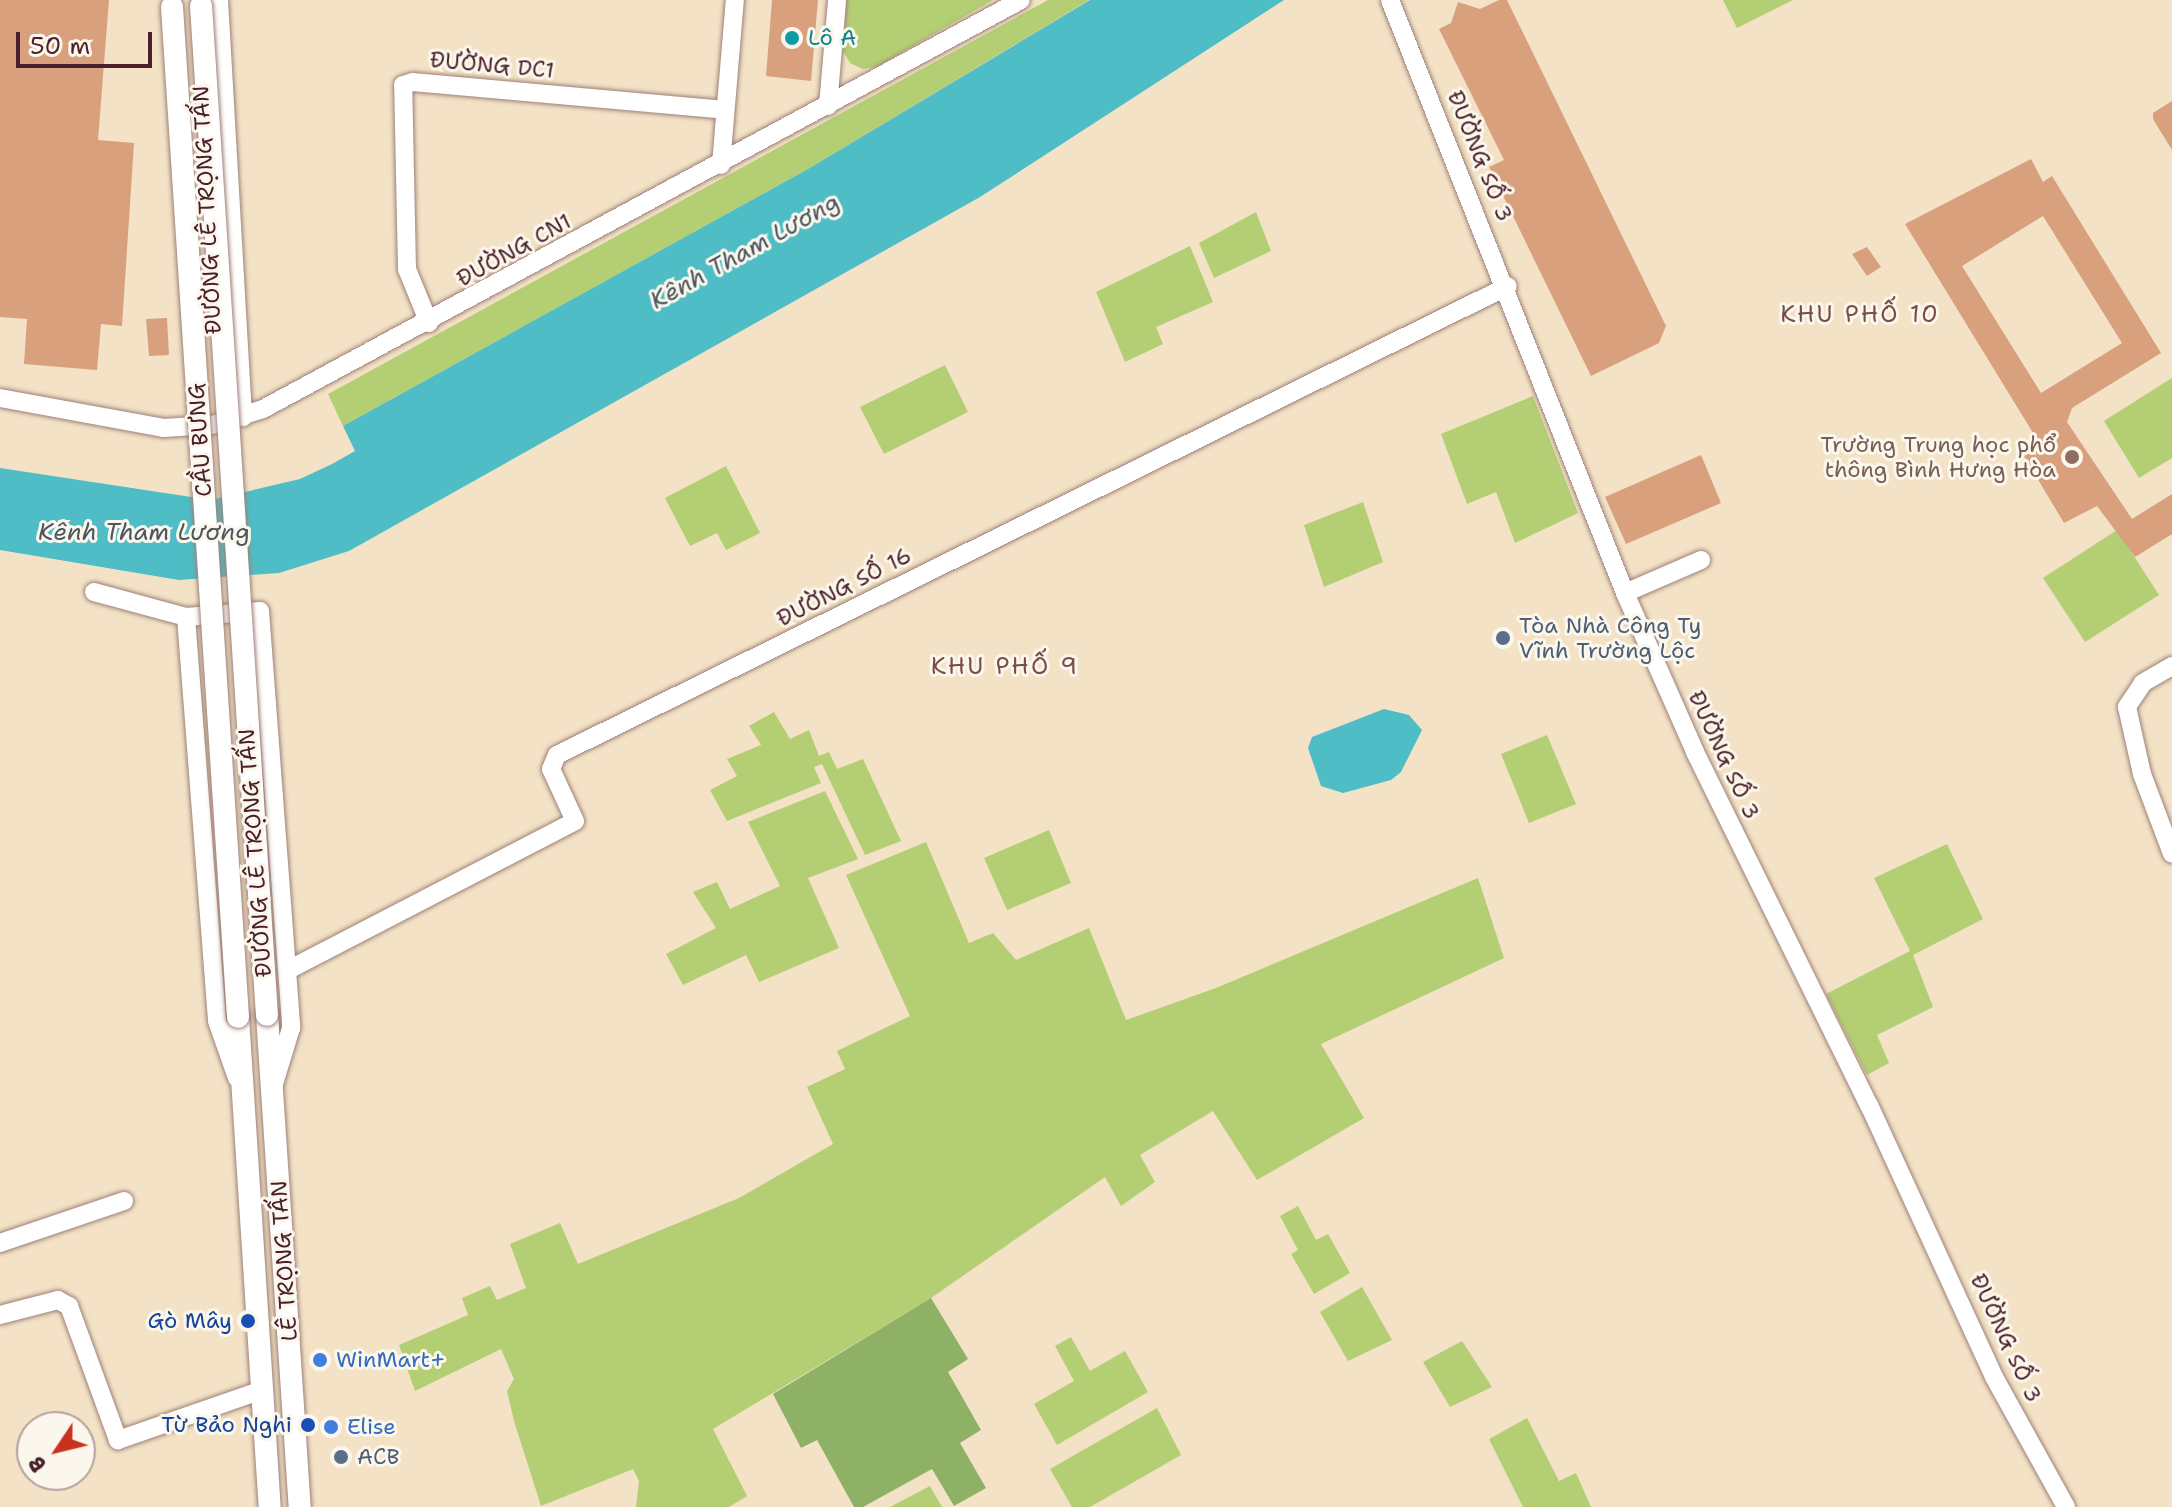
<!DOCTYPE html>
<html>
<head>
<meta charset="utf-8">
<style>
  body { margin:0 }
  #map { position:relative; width:2172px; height:1507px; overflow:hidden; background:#f3e2c6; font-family:"Shantell Sans",sans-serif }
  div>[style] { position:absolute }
  .green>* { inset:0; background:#b4ce74 }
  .forest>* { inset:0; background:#8fb166 }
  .water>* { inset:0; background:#4ebdc6 }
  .building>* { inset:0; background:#d9a07e }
  .roads { filter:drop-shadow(0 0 2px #9e8078) drop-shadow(0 0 2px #9e8078) }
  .minor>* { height:18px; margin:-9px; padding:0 9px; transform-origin:9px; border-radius:9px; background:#fff }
  .major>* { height:22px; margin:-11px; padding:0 11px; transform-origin:11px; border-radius:11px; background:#fff }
  .bridges { filter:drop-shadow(0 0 2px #9e8078) drop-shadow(0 0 2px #9e8078) }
  .major-bridge>* { height:22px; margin:-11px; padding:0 11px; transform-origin:11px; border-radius:11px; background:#fff }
  .dots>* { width:22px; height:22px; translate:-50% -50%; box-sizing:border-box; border:4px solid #fbf7ec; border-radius:50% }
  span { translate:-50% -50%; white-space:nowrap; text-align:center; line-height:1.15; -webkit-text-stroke:6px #fbf7ec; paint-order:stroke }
  .culture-label { font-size:22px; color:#0d838f }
  .left { translate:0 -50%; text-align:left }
  .street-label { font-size:22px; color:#4a1f2b }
  .education-label { font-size:22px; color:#785e54 }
  .right { translate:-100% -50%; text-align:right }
  .service-label { font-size:22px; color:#4e5e75 }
  .transit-label { font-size:22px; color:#164399 }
  .shop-label { font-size:22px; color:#366cbe }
  .water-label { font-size:24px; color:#4b5661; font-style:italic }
  .neighbourhood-label { font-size:24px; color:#7c4c48; letter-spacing:2px }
  .north { position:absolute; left:16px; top:1411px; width:80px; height:80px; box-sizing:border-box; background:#fbf7ec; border:2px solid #b4a19f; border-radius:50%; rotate:235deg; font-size:22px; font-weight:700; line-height:32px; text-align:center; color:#4a1f2b }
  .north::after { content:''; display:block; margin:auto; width:28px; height:36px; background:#c8321e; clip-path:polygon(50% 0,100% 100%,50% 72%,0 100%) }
  .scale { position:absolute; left:16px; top:32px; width:136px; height:36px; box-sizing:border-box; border:4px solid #4a1f2b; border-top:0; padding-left:10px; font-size:24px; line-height:28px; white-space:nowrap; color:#4a1f2b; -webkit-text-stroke:6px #fbf7ec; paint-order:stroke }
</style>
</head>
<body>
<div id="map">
  <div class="green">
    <div style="clip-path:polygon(846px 0,993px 0,878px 66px,863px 69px,850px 63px,843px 51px)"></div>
    <div style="clip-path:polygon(1048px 0,1089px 0,808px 169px,343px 426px,328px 394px)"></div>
    <div style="clip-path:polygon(1723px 0,1793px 0,1737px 28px)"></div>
    <div style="clip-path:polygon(1256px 212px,1271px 251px,1214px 278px,1199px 243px)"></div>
    <div style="clip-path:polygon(1190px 246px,1213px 302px,1156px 327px,1163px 344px,1125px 362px,1096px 292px)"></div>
    <div style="clip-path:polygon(945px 365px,968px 412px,884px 454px,860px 407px)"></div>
    <div style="clip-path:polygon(2172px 378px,2172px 458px,2139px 478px,2104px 421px)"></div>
    <div style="clip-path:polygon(1533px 396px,1578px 513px,1515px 543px,1496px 492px,1467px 504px,1441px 434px)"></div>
    <div style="clip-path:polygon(726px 466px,760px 533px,726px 550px,717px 533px,690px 546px,665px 498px)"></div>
    <div style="clip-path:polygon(1363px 502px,1383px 562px,1324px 587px,1304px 525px)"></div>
    <div style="clip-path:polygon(2117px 530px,2159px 595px,2085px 642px,2043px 578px)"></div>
    <div style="clip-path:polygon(774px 712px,790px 739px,809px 730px,819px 756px,829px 752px,837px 769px,863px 759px,901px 841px,865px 855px,822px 764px,814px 767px,821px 783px,727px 821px,710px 790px,737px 776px,727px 759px,761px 745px,749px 726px)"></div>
    <div style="clip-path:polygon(1547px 735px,1576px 804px,1529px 823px,1501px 754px)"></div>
    <div style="clip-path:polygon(825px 791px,858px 859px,808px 878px,839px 948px,759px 982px,746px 955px,683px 985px,666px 954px,716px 928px,693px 892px,717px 882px,730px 909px,780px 886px,748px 822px)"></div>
    <div style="clip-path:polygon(1049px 830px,1071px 883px,1007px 910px,984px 858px)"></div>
    <div style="clip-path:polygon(926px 842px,969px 943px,993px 933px,1016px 960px,1089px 928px,1126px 1020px,1216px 988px,1478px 878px,1504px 958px,1321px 1044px,1364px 1118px,1257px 1180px,1213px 1111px,1140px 1155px,1155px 1182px,1121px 1206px,1105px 1177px,931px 1298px,713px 1429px,747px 1496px,729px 1507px,636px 1507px,639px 1481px,633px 1469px,541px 1506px,514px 1421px,507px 1391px,514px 1379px,501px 1349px,415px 1391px,399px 1345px,468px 1315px,462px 1298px,490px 1286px,497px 1300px,526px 1288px,510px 1244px,560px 1223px,578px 1264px,739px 1198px,833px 1144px,807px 1087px,845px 1069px,837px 1051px,910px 1016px,846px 875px)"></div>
    <div style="clip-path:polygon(1947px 844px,1983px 919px,1913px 955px,1933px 1007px,1877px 1035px,1889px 1063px,1867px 1075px,1826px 994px,1910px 951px,1874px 878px)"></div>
    <div style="clip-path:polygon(1298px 1206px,1316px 1240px,1328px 1234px,1350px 1273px,1314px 1294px,1291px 1254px,1298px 1250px,1280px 1216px)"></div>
    <div style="clip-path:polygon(1362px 1287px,1392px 1340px,1348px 1361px,1320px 1312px)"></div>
    <div style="clip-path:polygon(1071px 1337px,1090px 1371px,1125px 1351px,1148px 1392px,1057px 1445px,1034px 1404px,1074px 1381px,1055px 1346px)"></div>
    <div style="clip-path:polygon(1462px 1341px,1492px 1387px,1450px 1407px,1423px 1362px)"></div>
    <div style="clip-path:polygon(1157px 1408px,1181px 1455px,1090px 1507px,1072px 1507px,1050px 1469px)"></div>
    <div style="clip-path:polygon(1527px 1418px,1559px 1481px,1576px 1473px,1591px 1507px,1523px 1507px,1489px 1439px)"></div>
    <div style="clip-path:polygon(930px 1486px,942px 1507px,890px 1507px)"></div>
  </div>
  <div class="forest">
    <div style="clip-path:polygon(931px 1298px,968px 1359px,948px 1372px,981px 1430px,960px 1443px,986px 1488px,954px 1506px,932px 1469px,863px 1507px,854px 1507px,817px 1440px,801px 1448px,773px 1394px)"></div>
  </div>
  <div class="water">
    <div style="clip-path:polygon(1090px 0,1284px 0,980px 197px,349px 551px,279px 573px,179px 580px,0 550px,0 468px,211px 500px,300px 479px,332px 464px,355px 451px,343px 426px,808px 169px)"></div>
    <div style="clip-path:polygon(1384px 709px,1409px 715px,1422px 730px,1401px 772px,1391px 780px,1343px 793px,1321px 786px,1308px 748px,1312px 737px)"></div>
  </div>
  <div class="building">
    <div style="clip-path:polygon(0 0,109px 0,98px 140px,134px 143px,122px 326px,101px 324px,97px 370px,24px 364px,27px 319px,0 317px)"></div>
    <div style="clip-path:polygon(772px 0,818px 0,811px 81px,766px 76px)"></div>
    <div style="clip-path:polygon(1499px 0,1507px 0,1666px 326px,1659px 343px,1591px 376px,1489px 167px,1504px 160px,1439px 29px,1451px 23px,1458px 2px,1480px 9px)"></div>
    <div style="clip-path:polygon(2172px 101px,2172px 150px,2153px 119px,2153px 113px)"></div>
    <div style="clip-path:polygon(evenodd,2031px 159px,2043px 182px,2052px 176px,2161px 353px,2072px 408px,2067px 422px,2132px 519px,2172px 494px,2172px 534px,2135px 557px,2097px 506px,2064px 523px,2024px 456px,2041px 446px,1905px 224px,2031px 159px,2043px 216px,2122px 343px,2041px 393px,1962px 266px,2043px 216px)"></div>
    <div style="clip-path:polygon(1867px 247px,1881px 267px,1867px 276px,1852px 254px)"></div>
    <div style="clip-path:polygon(167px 318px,169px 355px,149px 356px,146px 319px)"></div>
    <div style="clip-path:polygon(1701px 455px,1721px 503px,1626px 544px,1605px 497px)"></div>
  </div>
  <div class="roads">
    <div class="minor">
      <div style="left:219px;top:0;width:418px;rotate:86.7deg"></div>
      <div style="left:1390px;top:0;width:638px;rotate:68.38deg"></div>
      <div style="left:1625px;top:593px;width:174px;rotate:66.2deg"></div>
      <div style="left:1695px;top:752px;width:394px;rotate:63.8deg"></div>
      <div style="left:1869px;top:1105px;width:299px;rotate:65.3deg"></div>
      <div style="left:1994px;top:1377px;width:149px;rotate:61deg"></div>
      <div style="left:828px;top:106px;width:106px;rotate:-85.1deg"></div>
      <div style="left:721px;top:165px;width:166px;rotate:-85.2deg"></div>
      <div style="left:429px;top:323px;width:58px;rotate:-112.2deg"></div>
      <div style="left:407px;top:269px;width:184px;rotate:-91.2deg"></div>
      <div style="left:403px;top:85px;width:10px;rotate:-17deg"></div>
      <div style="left:413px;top:82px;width:313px;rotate:5.1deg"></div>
      <div style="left:0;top:398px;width:166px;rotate:10.4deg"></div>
      <div style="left:163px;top:428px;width:49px;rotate:-3.5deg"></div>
      <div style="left:212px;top:425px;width:53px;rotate:-17.4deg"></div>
      <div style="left:263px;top:409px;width:861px;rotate:-28.35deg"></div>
      <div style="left:94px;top:592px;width:95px;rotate:15.2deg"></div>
      <div style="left:186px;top:617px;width:74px;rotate:-4.6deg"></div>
      <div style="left:260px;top:611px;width:418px;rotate:85.7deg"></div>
      <div style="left:291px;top:1028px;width:59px;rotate:106.9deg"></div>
      <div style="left:1625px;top:593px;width:83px;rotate:-23.5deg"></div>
      <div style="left:186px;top:617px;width:405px;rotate:85.6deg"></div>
      <div style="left:217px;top:1021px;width:60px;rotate:70.7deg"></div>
      <div style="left:2172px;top:666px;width:34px;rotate:150deg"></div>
      <div style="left:2143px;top:683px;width:29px;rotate:124deg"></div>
      <div style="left:2127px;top:707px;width:69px;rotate:77.4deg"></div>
      <div style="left:2142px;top:774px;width:85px;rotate:69.4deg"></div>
      <div style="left:288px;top:970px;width:323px;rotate:-27.4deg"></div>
      <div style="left:575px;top:821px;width:57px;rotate:-114.8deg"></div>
      <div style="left:551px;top:769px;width:15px;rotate:-67deg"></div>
      <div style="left:557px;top:755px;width:1060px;rotate:-26.25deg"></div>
      <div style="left:0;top:1243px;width:131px;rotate:-18.7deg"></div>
      <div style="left:0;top:1315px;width:60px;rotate:-14.5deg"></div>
      <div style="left:58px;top:1300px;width:13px;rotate:29deg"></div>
      <div style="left:69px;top:1306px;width:143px;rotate:69.9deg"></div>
      <div style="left:118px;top:1440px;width:152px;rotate:-19.1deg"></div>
    </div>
    <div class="major">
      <div style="left:267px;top:1015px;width:493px;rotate:86.2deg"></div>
      <div style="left:238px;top:1017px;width:491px;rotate:86.3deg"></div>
    </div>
  </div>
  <div class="bridges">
    <div class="major-bridge">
      <div style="left:201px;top:6px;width:1011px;rotate:86.26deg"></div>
      <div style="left:172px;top:7px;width:1012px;rotate:86.26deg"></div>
    </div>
  </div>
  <div class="dots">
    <div style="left:792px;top:38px;background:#0f9aa8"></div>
    <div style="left:2072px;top:457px;background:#8d6e63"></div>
    <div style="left:1503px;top:638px;background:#5c6f8a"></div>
    <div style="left:248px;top:1321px;background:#1a4fb4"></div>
    <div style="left:320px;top:1360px;background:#3f7fe0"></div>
    <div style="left:308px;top:1425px;background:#1a4fb4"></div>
    <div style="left:331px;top:1427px;background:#3f7fe0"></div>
    <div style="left:341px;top:1457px;background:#5c6f8a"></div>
  </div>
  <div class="culture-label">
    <span class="left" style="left:808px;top:38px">Lô A</span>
  </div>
  <div class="street-label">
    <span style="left:492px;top:65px;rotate:5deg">ĐƯỜNG DC1</span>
    <span style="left:1480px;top:156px;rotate:68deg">ĐƯỜNG SỐ 3</span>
    <span style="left:207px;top:210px;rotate:-93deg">ĐƯỜNG LÊ TRỌNG TẤN</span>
    <span style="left:514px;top:250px;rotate:-29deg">ĐƯỜNG CN1</span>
    <span style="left:200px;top:440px;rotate:-94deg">CẦU BƯNG</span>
    <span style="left:844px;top:587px;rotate:-27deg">ĐƯỜNG SỐ 16</span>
    <span style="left:1724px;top:755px;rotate:65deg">ĐƯỜNG SỐ 3</span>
    <span style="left:255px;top:853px;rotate:-94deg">ĐƯỜNG LÊ TRỌNG TẤN</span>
    <span style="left:284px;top:1261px;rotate:-94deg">LÊ TRỌNG TẤN</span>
    <span style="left:2006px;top:1338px;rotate:65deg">ĐƯỜNG SỐ 3</span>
  </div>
  <div class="education-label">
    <span class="right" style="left:2056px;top:457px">Trường Trung học phổ<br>thông Bình Hưng Hòa</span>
  </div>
  <div class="service-label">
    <span class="left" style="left:1519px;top:638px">Tòa Nhà Công Ty<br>Vĩnh Trường Lộc</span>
    <span class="left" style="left:357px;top:1457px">ACB</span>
  </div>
  <div class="transit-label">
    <span class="right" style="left:232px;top:1321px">Gò Mây</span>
    <span class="right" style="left:292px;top:1425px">Từ Bảo Nghi</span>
  </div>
  <div class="shop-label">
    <span class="left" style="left:336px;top:1360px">WinMart+</span>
    <span class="left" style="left:347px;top:1427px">Elise</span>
  </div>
  <div class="water-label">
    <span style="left:745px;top:252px;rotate:-29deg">Kênh Tham Lương</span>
    <span style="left:144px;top:533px">Kênh Tham Lương</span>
  </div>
  <div class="neighbourhood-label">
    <span style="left:1860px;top:315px">KHU PHỐ 10</span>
    <span style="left:1005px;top:667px">KHU PHỐ 9</span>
  </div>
  <div class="north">B</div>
  <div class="scale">50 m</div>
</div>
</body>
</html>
